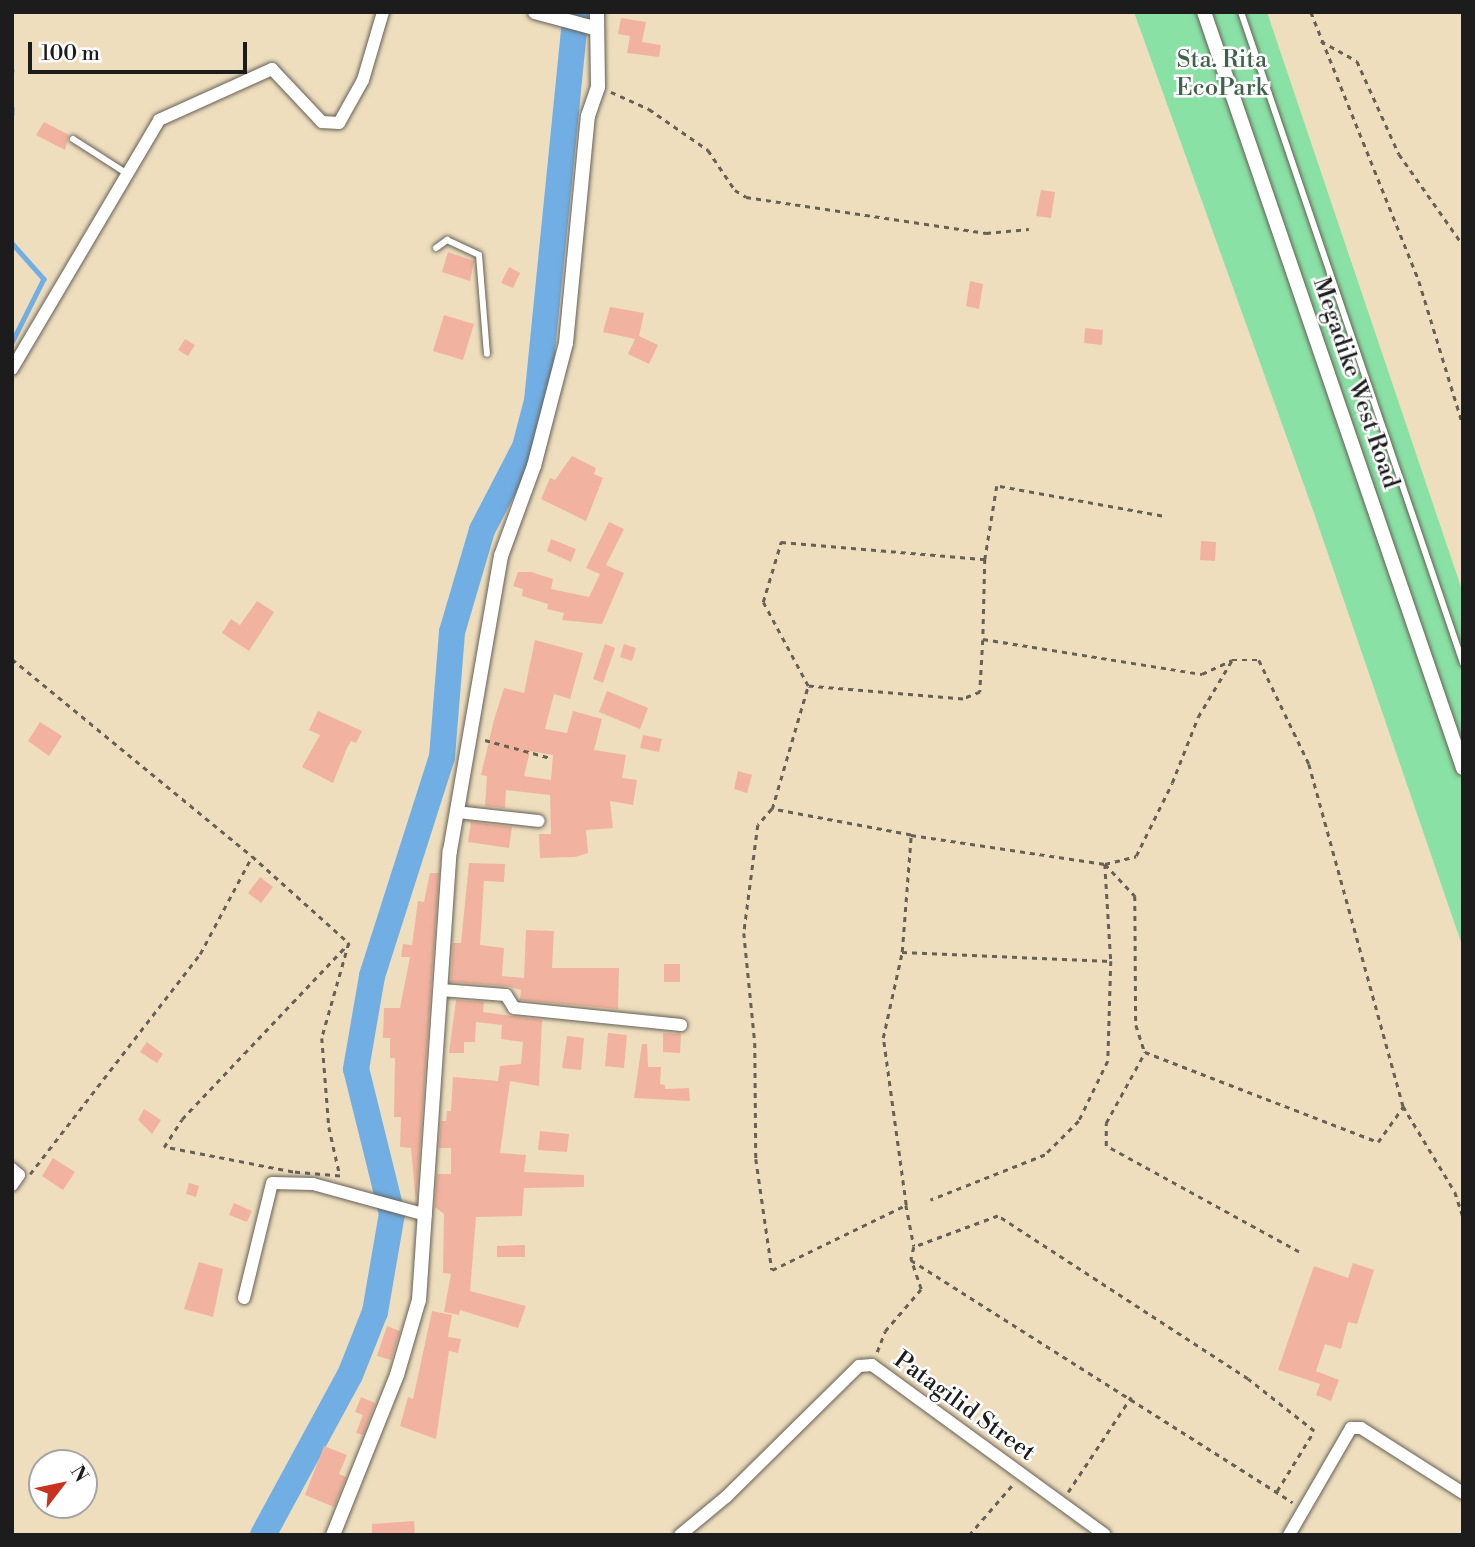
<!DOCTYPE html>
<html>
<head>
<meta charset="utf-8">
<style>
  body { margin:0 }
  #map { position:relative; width:1475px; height:1547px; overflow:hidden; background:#eedebe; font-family:"Libre Bodoni",serif }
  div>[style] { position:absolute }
  .green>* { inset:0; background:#89e1a5 }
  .stream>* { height:4.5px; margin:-2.25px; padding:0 2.25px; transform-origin:2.25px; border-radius:2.25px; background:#71aee3 }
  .river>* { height:26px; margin:-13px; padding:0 13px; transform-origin:13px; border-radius:13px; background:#71aee3 }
  .building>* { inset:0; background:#f1b39f }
  .path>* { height:2.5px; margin-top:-1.25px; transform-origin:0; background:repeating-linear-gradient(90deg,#666055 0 5px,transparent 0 10px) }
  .roads { filter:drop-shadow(0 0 2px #666055) drop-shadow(0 0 2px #666055) }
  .service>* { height:6px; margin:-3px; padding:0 3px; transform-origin:3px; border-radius:3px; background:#fff }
  .minor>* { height:12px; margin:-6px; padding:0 6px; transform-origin:6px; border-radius:6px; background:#fff }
  .tertiary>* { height:14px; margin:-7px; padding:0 7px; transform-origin:7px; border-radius:7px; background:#fff }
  span { translate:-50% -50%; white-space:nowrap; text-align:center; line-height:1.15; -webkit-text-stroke:5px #fff; paint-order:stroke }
  .park-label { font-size:24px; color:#42614c }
  .street-label { font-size:24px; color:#1c1c1c }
  .frame { position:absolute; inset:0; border:14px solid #1c1c1c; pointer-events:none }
  .north { position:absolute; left:28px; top:1449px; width:70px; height:70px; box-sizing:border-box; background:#fff; border:2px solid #a4a4a4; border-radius:50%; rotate:58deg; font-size:19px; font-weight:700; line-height:28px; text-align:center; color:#1c1c1c }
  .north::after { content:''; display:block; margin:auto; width:24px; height:32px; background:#c8321e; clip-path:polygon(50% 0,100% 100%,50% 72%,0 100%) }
  .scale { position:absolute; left:28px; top:42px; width:219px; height:32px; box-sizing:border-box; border:4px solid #1c1c1c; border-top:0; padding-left:9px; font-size:21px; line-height:24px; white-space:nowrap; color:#1c1c1c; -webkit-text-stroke:5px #fff; paint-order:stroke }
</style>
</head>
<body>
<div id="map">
  <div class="green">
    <div style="clip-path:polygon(1134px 12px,1267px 12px,1463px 593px,1463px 948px,1314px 513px)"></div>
  </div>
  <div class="stream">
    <div style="left:12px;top:70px;width:1px;rotate:90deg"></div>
    <div style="left:12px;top:108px;width:6px;rotate:90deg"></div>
    <div style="left:12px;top:243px;width:48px;rotate:48.4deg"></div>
    <div style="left:44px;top:279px;width:72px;rotate:116.6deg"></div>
  </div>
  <div class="river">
    <div style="left:263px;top:1535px;width:182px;rotate:-61.5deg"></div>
    <div style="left:350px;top:1375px;width:68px;rotate:-68.4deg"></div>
    <div style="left:375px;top:1312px;width:99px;rotate:-80.2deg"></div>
    <div style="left:392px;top:1214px;width:149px;rotate:-103.9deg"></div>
    <div style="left:356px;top:1069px;width:94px;rotate:-80.2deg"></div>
    <div style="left:372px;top:976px;width:230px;rotate:-72.3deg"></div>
    <div style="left:442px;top:757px;width:125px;rotate:-85.4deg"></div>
    <div style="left:452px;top:632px;width:106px;rotate:-73.6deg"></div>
    <div style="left:482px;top:530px;width:93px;rotate:-62.6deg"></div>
    <div style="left:525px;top:447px;width:48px;rotate:-75.4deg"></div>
    <div style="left:537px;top:401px;width:391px;rotate:-84.3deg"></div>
  </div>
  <div class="building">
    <div style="clip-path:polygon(621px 18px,646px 22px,642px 42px,661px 45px,659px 57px,627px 53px,630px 36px,618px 34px)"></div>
    <div style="clip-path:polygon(44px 122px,69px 135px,65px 150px,36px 135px)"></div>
    <div style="clip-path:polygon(1041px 190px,1055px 192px,1051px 218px,1036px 216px)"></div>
    <div style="clip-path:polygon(448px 252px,474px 261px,470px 281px,442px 272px)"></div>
    <div style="clip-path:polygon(509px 267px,520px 273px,513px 288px,501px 283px)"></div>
    <div style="clip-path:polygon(970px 281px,983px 284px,979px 309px,966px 306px)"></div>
    <div style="clip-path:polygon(610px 307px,644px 313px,639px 336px,658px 345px,649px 364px,628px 354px,635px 339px,603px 332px)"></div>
    <div style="clip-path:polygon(444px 315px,474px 324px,463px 360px,433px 351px)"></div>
    <div style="clip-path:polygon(1085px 328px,1103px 330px,1102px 345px,1084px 343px)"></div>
    <div style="clip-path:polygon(185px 339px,195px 345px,188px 356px,178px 350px)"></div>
    <div style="clip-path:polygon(572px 456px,596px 468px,594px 474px,603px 478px,586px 521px,541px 499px,550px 478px,555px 480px)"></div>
    <div style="clip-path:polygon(609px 522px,624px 529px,606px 565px,624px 573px,602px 624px,562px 620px,564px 613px,547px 609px,548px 604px,522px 596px,523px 589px,513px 586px,518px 572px,531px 572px,553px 579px,551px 589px,589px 597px,600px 574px,586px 568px)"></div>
    <div style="clip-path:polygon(551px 539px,576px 549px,571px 562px,547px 551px)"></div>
    <div style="clip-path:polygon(1201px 541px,1216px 542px,1215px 561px,1200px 560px)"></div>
    <div style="clip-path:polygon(257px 601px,274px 612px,249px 651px,222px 633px,231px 619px,240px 625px)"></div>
    <div style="clip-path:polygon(evenodd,535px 640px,583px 653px,570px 699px,554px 694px,545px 729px,567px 733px,573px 711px,602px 719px,594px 750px,626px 755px,622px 778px,637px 780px,633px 805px,610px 801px,613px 828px,586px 830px,588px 853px,575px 857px,540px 858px,539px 834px,551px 834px,550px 795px,506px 790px,505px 808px,485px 806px,487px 776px,481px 775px,494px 720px,504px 688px,524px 693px,535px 640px,530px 751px,553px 755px,551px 780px,524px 776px,530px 751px)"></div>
    <div style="clip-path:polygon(605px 644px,615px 648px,603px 683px,593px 679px)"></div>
    <div style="clip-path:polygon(624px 644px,636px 648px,632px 661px,620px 657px)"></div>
    <div style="clip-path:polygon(607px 691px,648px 708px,640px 729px,599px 712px)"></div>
    <div style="clip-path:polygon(318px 711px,362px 731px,356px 743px,351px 741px,347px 748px,333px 783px,302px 767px,320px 735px,309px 730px)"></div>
    <div style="clip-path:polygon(40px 722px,62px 736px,49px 756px,28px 741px)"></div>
    <div style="clip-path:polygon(643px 735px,662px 739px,659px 752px,640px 748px)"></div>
    <div style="clip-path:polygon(738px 771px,752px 775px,747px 793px,734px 789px)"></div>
    <div style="clip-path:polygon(471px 822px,512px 827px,509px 848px,468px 842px)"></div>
    <div style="clip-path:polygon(469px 863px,505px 864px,504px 882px,484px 881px,480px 945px,504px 948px,502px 976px,524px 978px,526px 930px,554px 931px,552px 968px,619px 968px,618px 1009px,520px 1000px,521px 990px,507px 986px,451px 982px,453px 943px,461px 943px)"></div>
    <div style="clip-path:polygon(430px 873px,439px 873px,416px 1203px,411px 1148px,400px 1147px,401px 1117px,394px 1117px,395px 1058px,390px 1058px,390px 1038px,383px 1038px,384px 1008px,400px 1008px,410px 957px,401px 957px,403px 944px,412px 945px,418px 901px,424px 902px)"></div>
    <div style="clip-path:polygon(260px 877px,273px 887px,261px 903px,248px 893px)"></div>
    <div style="clip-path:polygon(664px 964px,680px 964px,680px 982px,664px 982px)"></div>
    <div style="clip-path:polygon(456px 1000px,484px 1002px,483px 1012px,542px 1020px,539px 1086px,510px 1081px,500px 1153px,526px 1155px,524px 1172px,584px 1175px,584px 1187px,524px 1188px,522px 1216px,476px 1217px,470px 1291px,526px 1306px,518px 1328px,460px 1310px,459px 1315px,444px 1312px,451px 1274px,443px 1273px,444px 1214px,435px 1207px,437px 1174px,451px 1174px,451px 1148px,439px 1148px,441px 1121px,446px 1121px,447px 1111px,451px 1111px,453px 1077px,498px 1081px,500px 1066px,521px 1064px,523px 1042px,501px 1039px,502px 1025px,476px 1022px,475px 1042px,464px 1042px,464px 1053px,449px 1053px)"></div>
    <div style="clip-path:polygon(608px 1033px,627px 1035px,624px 1068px,605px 1066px)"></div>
    <div style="clip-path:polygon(663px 1033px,681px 1034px,680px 1053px,663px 1052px)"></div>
    <div style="clip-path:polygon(567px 1036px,584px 1038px,581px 1070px,562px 1068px)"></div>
    <div style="clip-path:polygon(147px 1042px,163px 1054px,157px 1063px,140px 1052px)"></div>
    <div style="clip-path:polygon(642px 1044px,647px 1044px,648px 1067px,661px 1067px,660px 1084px,665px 1085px,665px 1089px,689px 1088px,690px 1101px,634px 1098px)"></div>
    <div style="clip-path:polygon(144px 1109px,161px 1120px,152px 1134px,138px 1120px)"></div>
    <div style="clip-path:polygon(540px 1131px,569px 1134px,567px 1152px,538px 1150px)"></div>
    <div style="clip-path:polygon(53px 1158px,75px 1172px,63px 1190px,42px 1176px)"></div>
    <div style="clip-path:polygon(189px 1183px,199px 1186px,196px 1197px,186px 1194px)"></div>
    <div style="clip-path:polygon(234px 1203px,252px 1211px,247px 1222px,229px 1215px)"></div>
    <div style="clip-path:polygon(525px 1245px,525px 1257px,497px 1257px,497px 1246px)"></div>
    <div style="clip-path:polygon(199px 1262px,223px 1269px,213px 1317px,184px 1309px)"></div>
    <div style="clip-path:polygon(1353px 1263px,1374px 1270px,1357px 1324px,1348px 1322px,1341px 1349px,1325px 1344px,1316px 1371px,1339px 1380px,1331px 1401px,1316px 1395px,1320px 1384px,1278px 1370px,1314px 1266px,1348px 1278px)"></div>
    <div style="clip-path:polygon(432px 1311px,452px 1315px,448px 1337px,461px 1339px,458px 1353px,449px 1351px,436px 1439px,400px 1426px,408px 1397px,413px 1399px)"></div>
    <div style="clip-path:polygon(387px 1326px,400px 1331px,391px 1360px,377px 1356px)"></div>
    <div style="clip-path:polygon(361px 1397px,375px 1403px,363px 1435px,356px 1433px,363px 1415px,355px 1412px)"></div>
    <div style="clip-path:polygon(324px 1446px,347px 1455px,339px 1474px,346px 1477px,334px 1507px,305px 1495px)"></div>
    <div style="clip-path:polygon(414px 1521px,415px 1535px,372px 1535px,372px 1524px)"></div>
  </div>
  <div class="path">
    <div style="left:1311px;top:12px;width:290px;rotate:68.1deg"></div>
    <div style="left:1419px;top:281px;width:151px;rotate:73deg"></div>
    <div style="left:1321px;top:41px;width:41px;rotate:29.1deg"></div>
    <div style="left:1357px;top:61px;width:102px;rotate:65.7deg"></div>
    <div style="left:1399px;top:154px;width:111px;rotate:54.9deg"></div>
    <div style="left:611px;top:92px;width:42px;rotate:24.1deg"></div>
    <div style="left:649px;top:109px;width:72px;rotate:34.8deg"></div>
    <div style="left:708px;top:150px;width:48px;rotate:56deg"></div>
    <div style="left:735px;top:190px;width:13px;rotate:32deg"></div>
    <div style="left:746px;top:197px;width:243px;rotate:8.5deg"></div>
    <div style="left:986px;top:233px;width:43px;rotate:-5.3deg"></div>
    <div style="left:1162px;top:516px;width:168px;rotate:-169.7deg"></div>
    <div style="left:997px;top:486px;width:74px;rotate:99.3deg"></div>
    <div style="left:985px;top:559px;width:80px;rotate:91.4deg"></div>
    <div style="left:983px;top:639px;width:222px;rotate:9.1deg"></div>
    <div style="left:1202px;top:674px;width:33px;rotate:-25deg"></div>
    <div style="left:1232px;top:660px;width:27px"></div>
    <div style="left:1259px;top:660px;width:115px;rotate:64.3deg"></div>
    <div style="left:1309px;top:764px;width:355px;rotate:74.6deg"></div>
    <div style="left:1403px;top:1106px;width:100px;rotate:58.8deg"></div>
    <div style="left:1455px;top:1192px;width:26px;rotate:72deg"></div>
    <div style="left:983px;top:640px;width:52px;rotate:93.3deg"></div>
    <div style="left:980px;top:692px;width:18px;rotate:158deg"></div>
    <div style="left:963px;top:699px;width:156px;rotate:-175.2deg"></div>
    <div style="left:808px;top:686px;width:95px;rotate:-118.2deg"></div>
    <div style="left:763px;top:602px;width:63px;rotate:-73.3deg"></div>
    <div style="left:781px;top:542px;width:205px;rotate:4.8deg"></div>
    <div style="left:12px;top:659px;width:310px;rotate:39.4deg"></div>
    <div style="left:252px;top:856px;width:130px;rotate:41.9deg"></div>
    <div style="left:485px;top:740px;width:68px;rotate:15.3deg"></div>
    <div style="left:772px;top:809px;width:21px;rotate:131deg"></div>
    <div style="left:758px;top:825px;width:109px;rotate:97.4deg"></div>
    <div style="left:744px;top:933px;width:111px;rotate:84.3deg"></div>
    <div style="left:755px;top:1043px;width:116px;rotate:89.5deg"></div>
    <div style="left:756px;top:1159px;width:112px;rotate:81.8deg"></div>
    <div style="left:772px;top:1270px;width:149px;rotate:-25.9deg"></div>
    <div style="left:906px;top:1205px;width:169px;rotate:-97.8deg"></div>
    <div style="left:883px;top:1038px;width:88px;rotate:-77.5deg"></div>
    <div style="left:902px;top:952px;width:117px;rotate:-85.6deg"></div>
    <div style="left:911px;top:835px;width:141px;rotate:-169.4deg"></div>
    <div style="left:772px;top:809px;width:128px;rotate:-73.7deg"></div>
    <div style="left:911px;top:835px;width:196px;rotate:8.5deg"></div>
    <div style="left:1105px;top:864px;width:97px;rotate:86.5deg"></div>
    <div style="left:1105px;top:864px;width:32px;rotate:-14deg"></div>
    <div style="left:1136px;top:856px;width:81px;rotate:-63.7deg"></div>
    <div style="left:1172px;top:783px;width:71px;rotate:-68.5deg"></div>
    <div style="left:1198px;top:717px;width:66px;rotate:-59.2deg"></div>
    <div style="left:1105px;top:864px;width:44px;rotate:46.8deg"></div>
    <div style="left:1135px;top:896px;width:129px;rotate:89.6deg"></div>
    <div style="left:1136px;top:1025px;width:28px;rotate:72deg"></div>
    <div style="left:349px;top:943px;width:99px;rotate:105.9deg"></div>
    <div style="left:322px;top:1038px;width:89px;rotate:85.5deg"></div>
    <div style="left:329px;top:1127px;width:50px;rotate:77.3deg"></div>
    <div style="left:340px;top:1176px;width:47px;rotate:-175.1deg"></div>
    <div style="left:293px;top:1172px;width:131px;rotate:-169deg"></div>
    <div style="left:164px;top:1147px;width:33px;rotate:-57deg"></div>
    <div style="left:182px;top:1119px;width:243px;rotate:-46.5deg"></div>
    <div style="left:902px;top:952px;width:209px;rotate:2.5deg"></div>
    <div style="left:1111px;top:961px;width:100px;rotate:91.7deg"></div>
    <div style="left:1108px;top:1061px;width:67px;rotate:115.8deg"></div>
    <div style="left:1079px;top:1121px;width:48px;rotate:135deg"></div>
    <div style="left:1045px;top:1155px;width:123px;rotate:158.5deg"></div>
    <div style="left:30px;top:1174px;width:278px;rotate:-52.3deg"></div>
    <div style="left:200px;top:954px;width:111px;rotate:-62deg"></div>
    <div style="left:906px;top:1205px;width:42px;rotate:79deg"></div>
    <div style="left:1299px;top:1252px;width:220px;rotate:-151.2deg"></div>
    <div style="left:1106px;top:1146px;width:23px;rotate:-90deg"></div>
    <div style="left:1106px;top:1123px;width:81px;rotate:-61.2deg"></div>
    <div style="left:1145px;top:1052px;width:250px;rotate:21.1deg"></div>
    <div style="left:1378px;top:1142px;width:43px;rotate:-54.5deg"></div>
    <div style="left:877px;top:1352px;width:22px;rotate:-69deg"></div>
    <div style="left:885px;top:1331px;width:55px;rotate:-49.4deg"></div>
    <div style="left:921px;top:1289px;width:31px;rotate:-109deg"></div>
    <div style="left:1277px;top:1491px;width:70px;rotate:-58.3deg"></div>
    <div style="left:1314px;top:1431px;width:84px;rotate:-141.8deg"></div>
    <div style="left:1248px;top:1379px;width:298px;rotate:-146.9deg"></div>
    <div style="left:998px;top:1216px;width:90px;rotate:159.7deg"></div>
    <div style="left:914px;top:1247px;width:13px;rotate:103deg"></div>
    <div style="left:911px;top:1260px;width:452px;rotate:32.4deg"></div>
    <div style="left:1068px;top:1492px;width:114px;rotate:-56.4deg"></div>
    <div style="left:969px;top:1535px;width:69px;rotate:-49.1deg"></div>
  </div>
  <div class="roads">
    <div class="service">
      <div style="left:1241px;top:12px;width:688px;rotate:71.17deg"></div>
      <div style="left:73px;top:139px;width:63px;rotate:32.7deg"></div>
      <div style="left:436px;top:248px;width:14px;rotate:-36deg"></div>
      <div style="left:447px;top:240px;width:35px;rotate:25deg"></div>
      <div style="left:479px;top:255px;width:99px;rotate:85.4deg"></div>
    </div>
    <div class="minor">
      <div style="left:12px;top:369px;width:289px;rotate:-59.4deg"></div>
      <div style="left:159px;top:120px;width:124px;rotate:-24.3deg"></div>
      <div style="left:272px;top:69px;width:73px;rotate:46.7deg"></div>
      <div style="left:322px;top:122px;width:17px;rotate:3deg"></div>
      <div style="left:339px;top:123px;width:49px;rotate:-60.8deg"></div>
      <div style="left:363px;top:80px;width:71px;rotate:-73.6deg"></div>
      <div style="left:457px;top:812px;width:82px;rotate:6.3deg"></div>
      <div style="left:441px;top:990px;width:65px;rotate:4.4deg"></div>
      <div style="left:506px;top:995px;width:15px;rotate:58deg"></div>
      <div style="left:514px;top:1008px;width:168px;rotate:5.8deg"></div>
      <div style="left:12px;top:1169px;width:9px;rotate:41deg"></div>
      <div style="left:19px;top:1175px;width:12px;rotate:125deg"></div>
      <div style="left:244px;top:1298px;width:118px;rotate:-76.3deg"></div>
      <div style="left:272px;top:1183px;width:41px;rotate:1.4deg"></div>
      <div style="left:313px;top:1184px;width:117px;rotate:15.3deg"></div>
      <div style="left:680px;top:1535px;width:60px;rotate:-39.6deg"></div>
      <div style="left:726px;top:1497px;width:187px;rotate:-44.6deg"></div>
      <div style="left:859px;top:1366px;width:13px;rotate:-4deg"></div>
      <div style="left:872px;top:1365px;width:288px;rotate:36.1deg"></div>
      <div style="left:1289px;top:1535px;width:124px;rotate:-59.9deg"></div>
      <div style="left:1351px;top:1428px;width:10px"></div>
      <div style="left:1361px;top:1428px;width:121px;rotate:32.5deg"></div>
    </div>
    <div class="tertiary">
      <div style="left:535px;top:12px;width:61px;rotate:15.2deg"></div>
      <div style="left:1204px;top:12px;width:799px;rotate:71.09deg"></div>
      <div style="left:333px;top:1535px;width:172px;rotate:-68.2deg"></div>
      <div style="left:397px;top:1375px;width:78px;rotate:-73.7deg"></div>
      <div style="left:419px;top:1300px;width:450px;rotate:-86.1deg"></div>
      <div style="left:450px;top:851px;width:299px;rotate:-80.2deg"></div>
      <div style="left:501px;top:556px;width:96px;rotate:-69.9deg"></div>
      <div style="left:534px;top:466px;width:127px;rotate:-75.4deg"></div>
      <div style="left:566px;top:343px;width:228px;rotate:-84.5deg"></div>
      <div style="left:588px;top:116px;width:31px;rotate:-71deg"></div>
      <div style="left:598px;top:87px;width:75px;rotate:-90.8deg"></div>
    </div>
  </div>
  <div class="park-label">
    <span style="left:1222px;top:75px">Sta. Rita<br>EcoPark</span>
  </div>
  <div class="street-label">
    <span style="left:1355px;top:383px;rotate:71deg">Megadike West Road</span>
    <span style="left:964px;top:1407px;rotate:36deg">Patagilid Street</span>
  </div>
  <div class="frame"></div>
  <div class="north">N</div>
  <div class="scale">100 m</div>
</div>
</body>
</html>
